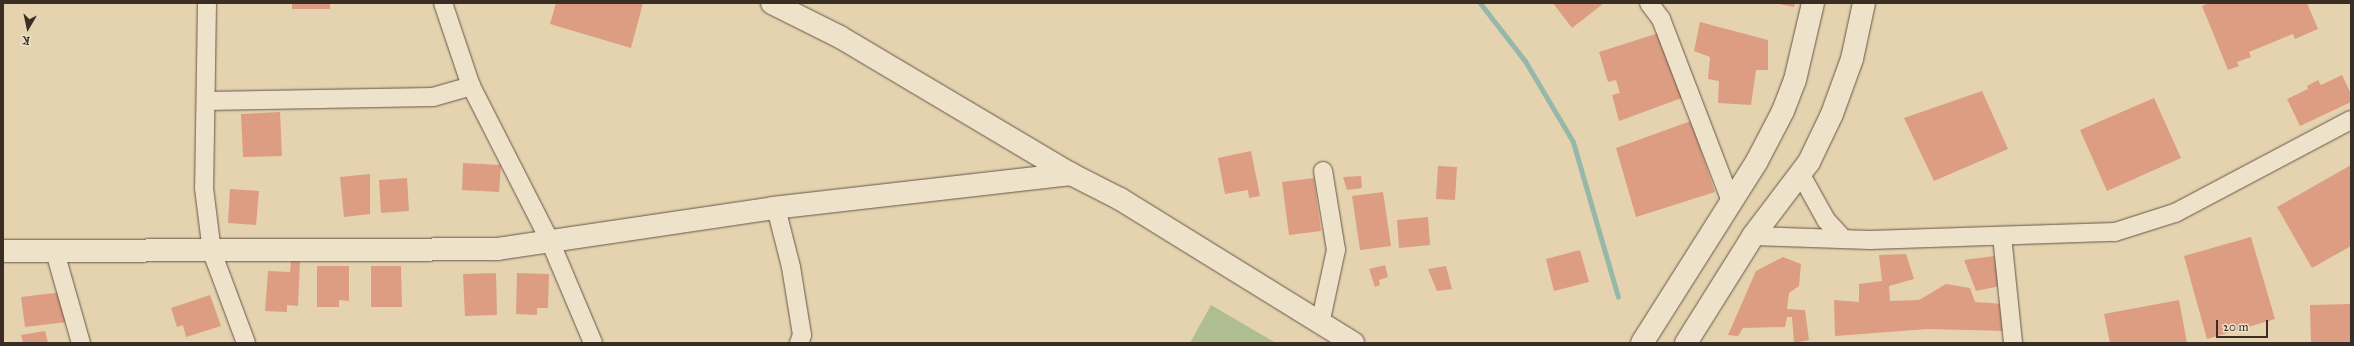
<!DOCTYPE html>
<html>
<head>
<meta charset="utf-8">
<style>
  body { margin:0 }
  #map { position:relative; width:2354px; height:346px; overflow:hidden; background:#e5d3af; font-family:"IM FELL Great Primer",serif }
  div>[style] { position:absolute }
  .green>* { inset:0; background:#aebe90 }
  .stream>* { height:5px; margin:-2.5px; padding:0 2.5px; transform-origin:2.5px; border-radius:2.5px; background:#96b8a9 }
  .building>* { inset:0; background:#dc9d82 }
  .roads { filter:drop-shadow(0 0 1px #655747) drop-shadow(0 0 1px #655747) }
  .street>* { height:18px; margin:-9px; padding:0 9px; transform-origin:9px; border-radius:9px; background:#eee2cb }
  .secondary>* { height:22px; margin:-11px; padding:0 11px; transform-origin:11px; border-radius:11px; background:#eee2cb }
  span { translate:-50% -50%; white-space:nowrap; text-align:center; line-height:1.15; -webkit-text-stroke:3px #eee2cb; paint-order:stroke }
  .frame { position:absolute; inset:0; border:4px solid #3a2e24; pointer-events:none }
  .north { position:absolute; left:8px; top:8px; width:40px; height:40px; -webkit-text-stroke:3px #eee2cb; paint-order:stroke; rotate:189deg; font-size:11px; font-weight:700; line-height:16px; text-align:center; color:#3a2e24 }
  .north::after { content:''; display:block; margin:auto; width:14px; height:18px; background:#3a2e24; clip-path:polygon(50% 0,100% 100%,50% 72%,0 100%) }
  .scale { position:absolute; left:2216px; top:320px; width:52px; height:18px; box-sizing:border-box; border:2px solid #3a2e24; border-top:0; padding-left:5px; font-size:12px; line-height:14px; white-space:nowrap; color:#3a2e24; -webkit-text-stroke:3px #eee2cb; paint-order:stroke }
</style>
</head>
<body>
<div id="map">
  <div class="green">
    <div style="clip-path:polygon(1211px 305px,1276px 343px,1190px 343px)"></div>
  </div>
  <div class="stream">
    <div style="left:1480px;top:3px;width:73px;rotate:52.2deg"></div>
    <div style="left:1525px;top:61px;width:94px;rotate:59.3deg"></div>
    <div style="left:1573px;top:142px;width:161px;rotate:73.8deg"></div>
  </div>
  <div class="building">
    <div style="clip-path:polygon(292px 3px,330px 3px,330px 9px,292px 9px)"></div>
    <div style="clip-path:polygon(556px 3px,643px 3px,631px 48px,550px 24px)"></div>
    <div style="clip-path:polygon(1553px 3px,1604px 3px,1572px 28px)"></div>
    <div style="clip-path:polygon(1775px 3px,1795px 3px,1794px 7px)"></div>
    <div style="clip-path:polygon(2209px 3px,2307px 3px,2318px 29px,2295px 39px,2293px 34px,2249px 52px,2251px 57px,2237px 62px,2239px 66px,2228px 70px,2202px 6px)"></div>
    <div style="clip-path:polygon(1700px 22px,1768px 40px,1768px 70px,1756px 70px,1751px 105px,1718px 103px,1719px 81px,1708px 79px,1710px 57px,1694px 51px)"></div>
    <div style="clip-path:polygon(1665px 31px,1690px 95px,1619px 121px,1612px 95px,1620px 93px,1616px 80px,1608px 82px,1599px 52px)"></div>
    <div style="clip-path:polygon(2342px 75px,2351px 94px,2351px 102px,2300px 126px,2287px 99px,2308px 89px,2307px 86px,2318px 80px,2321px 85px)"></div>
    <div style="clip-path:polygon(1982px 91px,2008px 149px,1934px 181px,1904px 118px)"></div>
    <div style="clip-path:polygon(2154px 98px,2181px 158px,2107px 191px,2080px 130px)"></div>
    <div style="clip-path:polygon(280px 112px,282px 156px,243px 157px,241px 114px)"></div>
    <div style="clip-path:polygon(1691px 121px,1715px 192px,1636px 217px,1616px 148px)"></div>
    <div style="clip-path:polygon(1251px 151px,1260px 196px,1249px 198px,1248px 190px,1225px 194px,1218px 158px)"></div>
    <div style="clip-path:polygon(463px 163px,501px 165px,499px 192px,462px 190px)"></div>
    <div style="clip-path:polygon(2351px 165px,2351px 246px,2312px 268px,2277px 207px)"></div>
    <div style="clip-path:polygon(1438px 166px,1457px 167px,1455px 200px,1436px 199px)"></div>
    <div style="clip-path:polygon(370px 174px,370px 214px,344px 217px,340px 177px)"></div>
    <div style="clip-path:polygon(1361px 176px,1362px 188px,1347px 190px,1343px 177px)"></div>
    <div style="clip-path:polygon(407px 178px,409px 211px,381px 213px,379px 180px)"></div>
    <div style="clip-path:polygon(1314px 178px,1321px 231px,1289px 235px,1282px 182px)"></div>
    <div style="clip-path:polygon(230px 189px,259px 191px,256px 225px,228px 223px)"></div>
    <div style="clip-path:polygon(1383px 192px,1391px 246px,1360px 250px,1352px 196px)"></div>
    <div style="clip-path:polygon(1428px 217px,1430px 245px,1399px 248px,1397px 220px)"></div>
    <div style="clip-path:polygon(2251px 237px,2275px 319px,2207px 339px,2184px 256px)"></div>
    <div style="clip-path:polygon(1580px 250px,1589px 282px,1554px 291px,1546px 259px)"></div>
    <div style="clip-path:polygon(1906px 254px,1914px 279px,1889px 286px,1890px 301px,1919px 300px,1946px 284px,1970px 288px,1975px 302px,2004px 304px,2006px 331px,1928px 329px,1835px 336px,1834px 300px,1859px 302px,1859px 284px,1882px 281px,1879px 255px)"></div>
    <div style="clip-path:polygon(1994px 256px,2000px 286px,1976px 291px,1964px 260px)"></div>
    <div style="clip-path:polygon(1783px 257px,1801px 264px,1799px 286px,1789px 293px,1787px 309px,1805px 310px,1809px 340px,1794px 343px,1792px 317px,1787px 317px,1785px 327px,1743px 328px,1738px 336px,1728px 335px,1756px 271px)"></div>
    <div style="clip-path:polygon(291px 261px,300px 261px,298px 306px,287px 305px,287px 312px,265px 311px,268px 271px,290px 272px)"></div>
    <div style="clip-path:polygon(1385px 265px,1388px 277px,1379px 280px,1380px 285px,1375px 287px,1369px 269px)"></div>
    <div style="clip-path:polygon(317px 266px,349px 266px,349px 301px,339px 300px,339px 307px,317px 307px)"></div>
    <div style="clip-path:polygon(371px 266px,401px 266px,402px 307px,371px 307px)"></div>
    <div style="clip-path:polygon(1446px 266px,1452px 289px,1437px 291px,1428px 269px)"></div>
    <div style="clip-path:polygon(496px 273px,497px 315px,465px 316px,463px 274px)"></div>
    <div style="clip-path:polygon(517px 273px,549px 274px,548px 308px,537px 308px,537px 315px,516px 314px)"></div>
    <div style="clip-path:polygon(63px 292px,67px 322px,25px 327px,21px 297px)"></div>
    <div style="clip-path:polygon(210px 295px,221px 326px,186px 337px,183px 325px,177px 327px,171px 308px)"></div>
    <div style="clip-path:polygon(2179px 300px,2187px 343px,2110px 343px,2104px 314px)"></div>
    <div style="clip-path:polygon(2351px 304px,2351px 343px,2311px 343px,2310px 305px)"></div>
    <div style="clip-path:polygon(45px 331px,48px 343px,23px 343px,21px 335px)"></div>
  </div>
  <div class="roads">
    <div class="street">
      <div style="left:207px;top:3px;width:185px;rotate:90.9deg"></div>
      <div style="left:204px;top:188px;width:64px;rotate:82.9deg"></div>
      <div style="left:212px;top:252px;width:97px;rotate:69.5deg"></div>
      <div style="left:443px;top:3px;width:88px;rotate:71.4deg"></div>
      <div style="left:471px;top:86px;width:174px;rotate:63deg"></div>
      <div style="left:550px;top:241px;width:111px;rotate:67.1deg"></div>
      <div style="left:1649px;top:3px;width:20px;rotate:53deg"></div>
      <div style="left:1661px;top:19px;width:195px;rotate:69deg"></div>
      <div style="left:206px;top:101px;width:227px;rotate:-1deg"></div>
      <div style="left:433px;top:97px;width:40px;rotate:-16deg"></div>
      <div style="left:1800px;top:173px;width:54px;rotate:61deg"></div>
      <div style="left:1826px;top:220px;width:26px;rotate:47deg"></div>
      <div style="left:776px;top:208px;width:61px;rotate:75.7deg"></div>
      <div style="left:791px;top:267px;width:69px;rotate:80.8deg"></div>
      <div style="left:802px;top:335px;width:9px;rotate:111deg"></div>
      <div style="left:1753px;top:236px;width:117px;rotate:2deg"></div>
      <div style="left:1870px;top:240px;width:245px;rotate:-1.9deg"></div>
      <div style="left:2115px;top:232px;width:63px;rotate:-17.6deg"></div>
      <div style="left:2175px;top:213px;width:199px;rotate:-27.9deg"></div>
      <div style="left:2002px;top:236px;width:108px;rotate:84.1deg"></div>
      <div style="left:55px;top:252px;width:95px;rotate:74.1deg"></div>
      <div style="left:1320px;top:324px;width:76px;rotate:-77.8deg"></div>
      <div style="left:1336px;top:250px;width:80px;rotate:-99.3deg"></div>
    </div>
    <div class="secondary">
      <div style="left:772px;top:3px;width:76px;rotate:26.6deg"></div>
      <div style="left:840px;top:37px;width:269px;rotate:30.7deg"></div>
      <div style="left:1071px;top:174px;width:55px;rotate:27deg"></div>
      <div style="left:1120px;top:199px;width:274px;rotate:31.7deg"></div>
      <div style="left:3px;top:251px;width:494px;rotate:-0.2deg"></div>
      <div style="left:497px;top:249px;width:279px;rotate:-8.4deg"></div>
      <div style="left:773px;top:208px;width:300px;rotate:-6.5deg"></div>
      <div style="left:1642px;top:343px;width:215px;rotate:-57.7deg"></div>
      <div style="left:1757px;top:161px;width:56px;rotate:-62.5deg"></div>
      <div style="left:1783px;top:111px;width:33px;rotate:-69deg"></div>
      <div style="left:1795px;top:80px;width:79px;rotate:-76.8deg"></div>
      <div style="left:1686px;top:343px;width:126px;rotate:-57.9deg"></div>
      <div style="left:1753px;top:236px;width:93px;rotate:-52.9deg"></div>
      <div style="left:1809px;top:162px;width:53px;rotate:-64.4deg"></div>
      <div style="left:1832px;top:114px;width:59px;rotate:-70deg"></div>
      <div style="left:1852px;top:59px;width:57px;rotate:-77.9deg"></div>
    </div>
  </div>
  <div class="frame"></div>
  <div class="north">K</div>
  <div class="scale">20 m</div>
</div>
</body>
</html>
